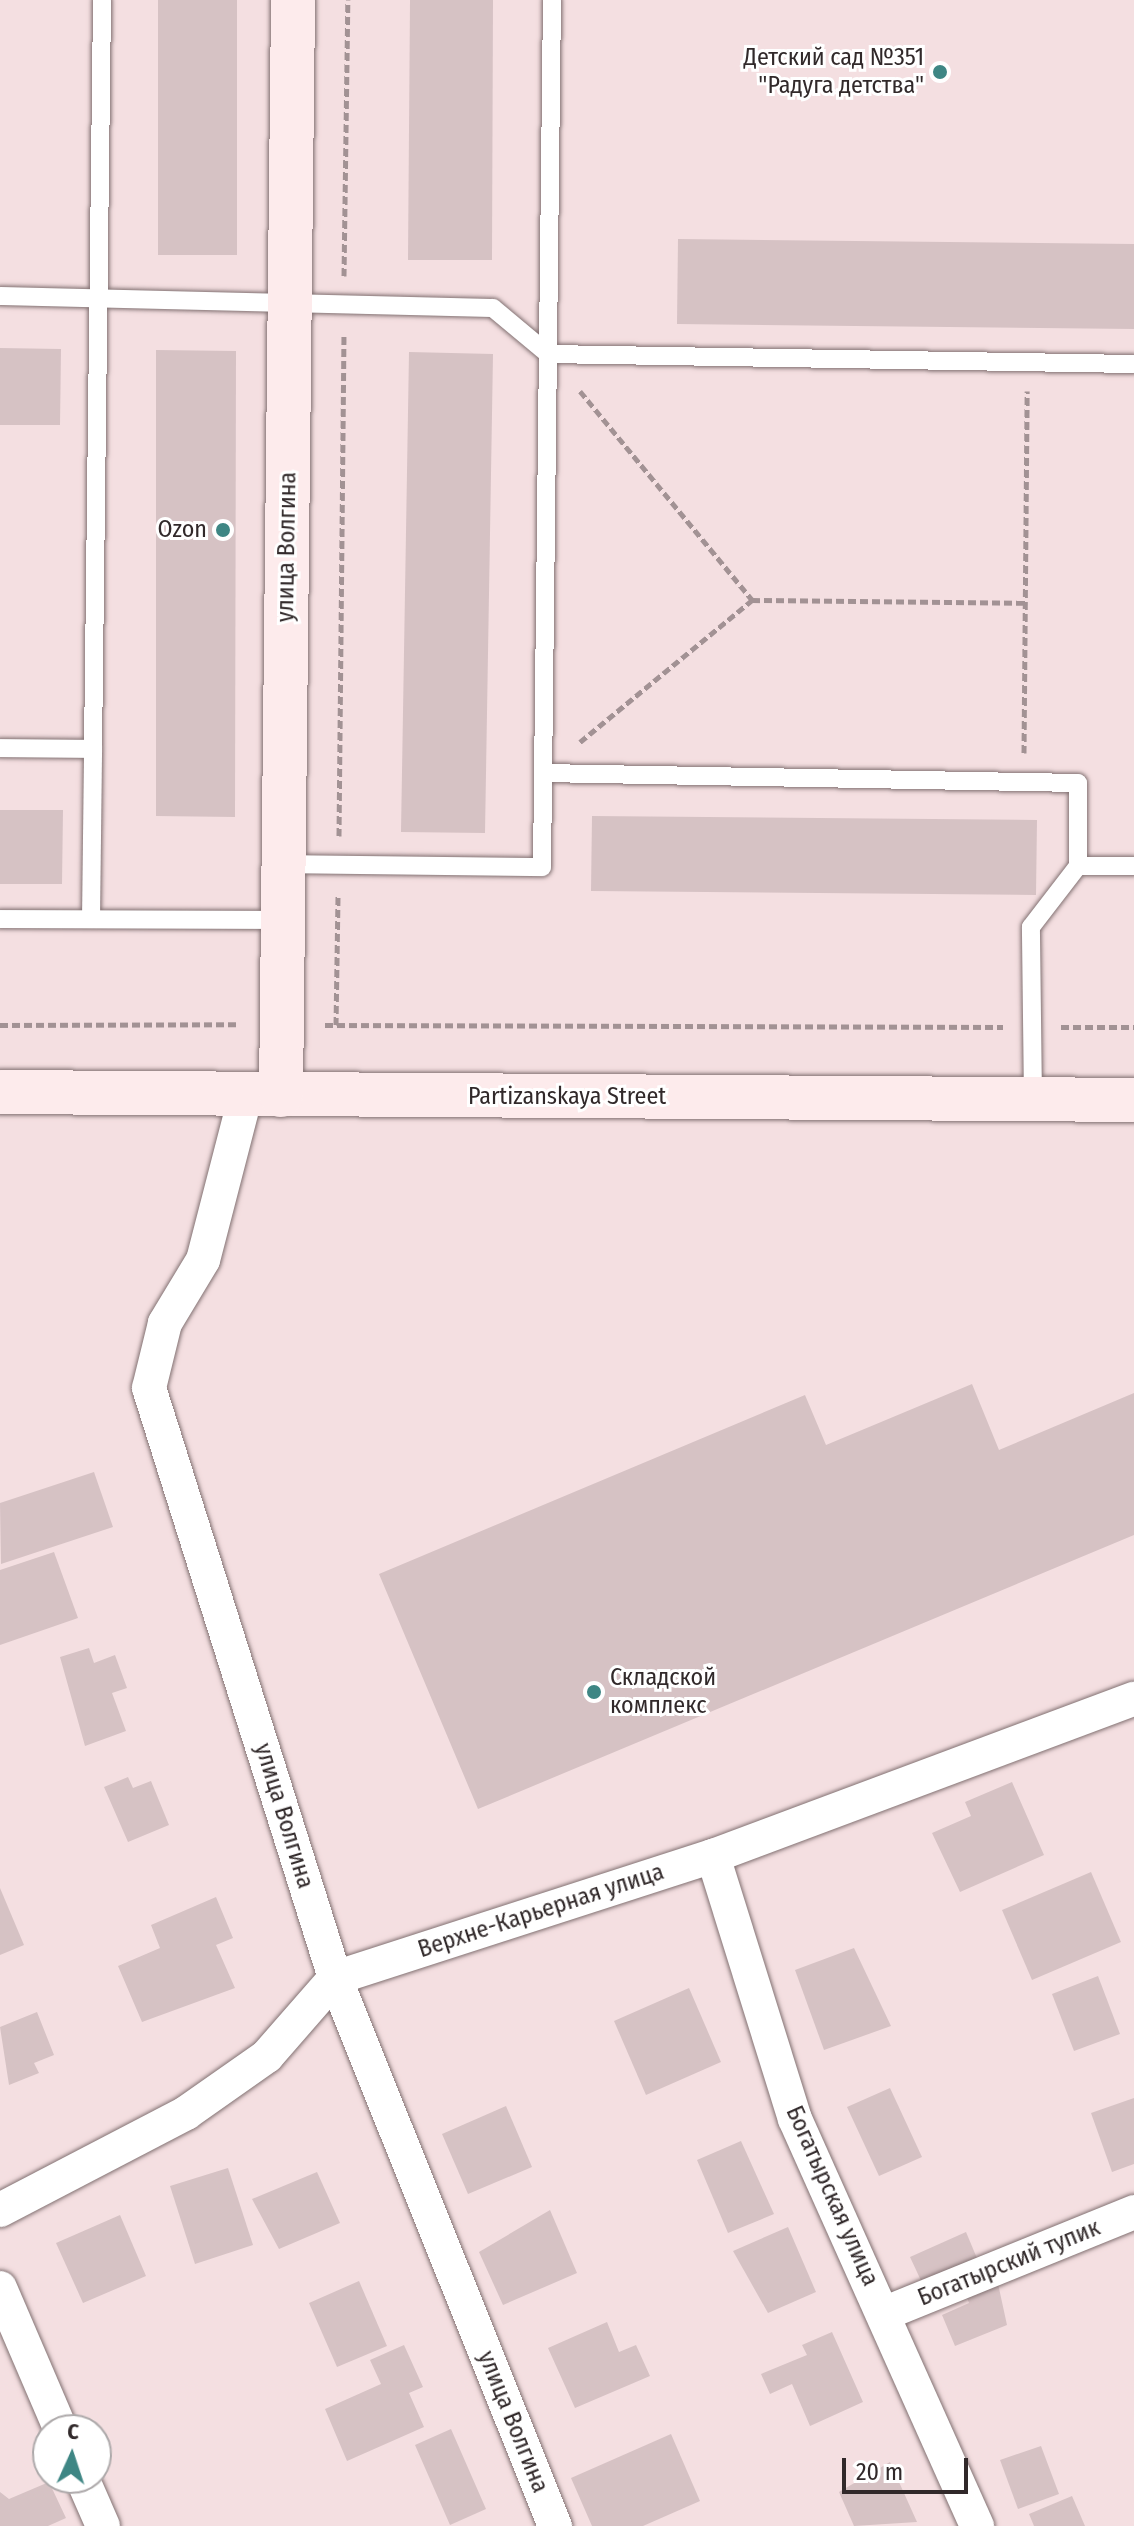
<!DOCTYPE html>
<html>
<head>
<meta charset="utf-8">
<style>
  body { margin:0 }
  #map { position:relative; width:1134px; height:2526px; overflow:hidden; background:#f4dfe1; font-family:"Fira Sans Condensed",sans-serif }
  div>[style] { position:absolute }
  .building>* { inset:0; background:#d6c2c4 }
  .path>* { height:5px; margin-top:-2.5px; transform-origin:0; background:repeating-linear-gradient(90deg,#a29294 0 8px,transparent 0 12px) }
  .roads { filter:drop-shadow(0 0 2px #827172) drop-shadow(0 0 2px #827172) }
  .lane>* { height:18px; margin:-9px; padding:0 9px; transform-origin:9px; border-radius:9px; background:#fff }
  .street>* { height:34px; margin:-17px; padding:0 17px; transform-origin:17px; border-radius:17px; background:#fff }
  .secondary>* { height:44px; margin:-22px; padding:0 22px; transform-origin:22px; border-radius:22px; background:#fdebec }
  .dots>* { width:22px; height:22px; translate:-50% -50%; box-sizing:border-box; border:4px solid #fff; border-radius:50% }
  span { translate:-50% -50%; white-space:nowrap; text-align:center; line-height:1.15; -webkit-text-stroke:6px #fff; paint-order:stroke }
  .poi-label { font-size:24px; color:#31292a }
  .right { translate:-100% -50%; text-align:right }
  .left { translate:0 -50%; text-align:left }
  .street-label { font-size:24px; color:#31292a }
  .north { position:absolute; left:32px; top:2414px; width:80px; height:80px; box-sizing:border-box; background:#fff; border:2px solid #ada9aa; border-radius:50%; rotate:3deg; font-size:22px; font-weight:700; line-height:32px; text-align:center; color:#31292a }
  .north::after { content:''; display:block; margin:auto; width:28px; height:36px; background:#3e8684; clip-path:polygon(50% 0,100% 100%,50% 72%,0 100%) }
  .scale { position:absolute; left:842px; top:2458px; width:126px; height:36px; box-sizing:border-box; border:4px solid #31292a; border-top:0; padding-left:10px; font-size:24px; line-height:28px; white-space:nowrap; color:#31292a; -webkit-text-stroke:6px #fff; paint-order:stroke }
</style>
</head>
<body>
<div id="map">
  <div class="building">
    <div style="clip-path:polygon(158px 0,237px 0,237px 255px,158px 255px)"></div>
    <div style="clip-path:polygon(410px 0,493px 0,492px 260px,408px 260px)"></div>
    <div style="clip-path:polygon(678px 239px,1134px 244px,1134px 329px,677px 324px)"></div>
    <div style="clip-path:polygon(0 348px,61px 349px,60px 425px,0 425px)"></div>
    <div style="clip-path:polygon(156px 350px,236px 351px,235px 817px,156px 816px)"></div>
    <div style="clip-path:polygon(409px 352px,493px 354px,485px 833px,401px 832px)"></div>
    <div style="clip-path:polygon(0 810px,63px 810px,62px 884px,0 884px)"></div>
    <div style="clip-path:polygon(592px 816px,1037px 820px,1036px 895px,591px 891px)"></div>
    <div style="clip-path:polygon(972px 1384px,999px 1450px,1134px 1393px,1134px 1535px,478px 1809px,379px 1574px,805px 1395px,826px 1445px)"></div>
    <div style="clip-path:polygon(94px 1472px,113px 1527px,1px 1564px,0 1503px)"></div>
    <div style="clip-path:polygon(54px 1552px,78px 1618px,0 1645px,0 1570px)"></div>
    <div style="clip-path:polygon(89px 1648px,94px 1663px,115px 1655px,127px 1688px,112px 1693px,126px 1731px,85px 1746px,60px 1657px)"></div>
    <div style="clip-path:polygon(128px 1777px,133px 1788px,151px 1781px,169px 1825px,128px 1842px,104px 1787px)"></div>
    <div style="clip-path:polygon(1012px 1782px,1044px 1855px,960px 1892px,932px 1833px,971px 1816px,965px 1802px)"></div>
    <div style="clip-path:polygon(1091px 1872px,1121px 1942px,1032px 1980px,1002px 1910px)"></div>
    <div style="clip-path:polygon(0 1888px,24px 1945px,0 1955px)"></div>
    <div style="clip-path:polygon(216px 1897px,233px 1938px,216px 1945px,235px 1988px,142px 2022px,118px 1966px,160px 1948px,151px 1925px)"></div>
    <div style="clip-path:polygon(854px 1948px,891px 2026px,824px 2050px,795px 1970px)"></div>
    <div style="clip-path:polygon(1098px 1976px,1120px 2034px,1074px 2051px,1052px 1994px)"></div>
    <div style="clip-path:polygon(689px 1988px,721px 2062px,646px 2095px,614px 2021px)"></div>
    <div style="clip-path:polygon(37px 2012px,54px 2055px,34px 2063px,39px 2073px,9px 2085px,0 2027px)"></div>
    <div style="clip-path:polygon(890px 2088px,922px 2157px,879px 2176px,847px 2107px)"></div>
    <div style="clip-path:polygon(1134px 2098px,1134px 2164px,1112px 2172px,1091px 2113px)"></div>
    <div style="clip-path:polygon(506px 2106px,532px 2167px,468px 2194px,442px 2134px)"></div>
    <div style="clip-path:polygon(741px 2141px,774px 2214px,728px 2233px,697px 2160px)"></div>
    <div style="clip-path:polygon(228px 2168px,253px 2245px,195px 2264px,170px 2186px)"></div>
    <div style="clip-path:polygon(317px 2172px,340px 2223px,279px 2249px,252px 2199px)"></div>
    <div style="clip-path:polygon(550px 2210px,577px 2273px,503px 2305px,479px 2252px)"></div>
    <div style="clip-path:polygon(120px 2215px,146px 2276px,83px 2303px,56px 2243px)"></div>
    <div style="clip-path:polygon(788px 2227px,816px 2292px,768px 2313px,733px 2251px)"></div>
    <div style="clip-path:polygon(966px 2232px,979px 2263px,924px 2287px,910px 2257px)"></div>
    <div style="clip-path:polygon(997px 2279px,1007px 2325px,955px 2346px,942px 2315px,969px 2303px,965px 2292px)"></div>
    <div style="clip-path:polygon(359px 2281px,387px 2346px,337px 2367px,309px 2303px)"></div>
    <div style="clip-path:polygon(607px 2322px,619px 2352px,636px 2345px,650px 2376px,575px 2408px,548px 2348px)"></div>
    <div style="clip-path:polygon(832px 2332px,863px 2402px,810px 2426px,792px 2384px,770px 2394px,761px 2374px,807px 2355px,802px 2345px)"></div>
    <div style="clip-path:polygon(404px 2345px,423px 2387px,409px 2393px,424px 2427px,347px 2461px,325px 2409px,381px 2384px,370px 2360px)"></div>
    <div style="clip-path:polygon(451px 2429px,486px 2509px,450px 2525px,415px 2445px)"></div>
    <div style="clip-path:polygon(671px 2434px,700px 2501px,643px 2526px,592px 2526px,571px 2478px)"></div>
    <div style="clip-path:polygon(1041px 2446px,1059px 2494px,1018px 2509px,1000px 2460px)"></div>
    <div style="clip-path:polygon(890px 2462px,917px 2522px,854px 2526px,839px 2492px)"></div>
    <div style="clip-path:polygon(49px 2482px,66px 2518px,48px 2526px,0 2526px,0 2492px,9px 2499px)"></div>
    <div style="clip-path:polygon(1072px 2496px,1085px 2526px,1034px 2526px,1029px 2514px)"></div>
  </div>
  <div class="path">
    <div style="left:344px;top:276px;width:276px;rotate:-89.2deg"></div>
    <div style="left:580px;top:391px;width:271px;rotate:50.5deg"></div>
    <div style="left:752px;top:600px;width:272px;rotate:0.6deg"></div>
    <div style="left:580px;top:742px;width:223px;rotate:-39.5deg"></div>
    <div style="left:1024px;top:753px;width:362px;rotate:-89.5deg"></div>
    <div style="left:339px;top:836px;width:502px;rotate:-89.43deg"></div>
    <div style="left:0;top:1025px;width:239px;rotate:-0.2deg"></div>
    <div style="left:325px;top:1025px;width:678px;rotate:0.17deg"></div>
    <div style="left:336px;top:1025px;width:131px;rotate:-89.1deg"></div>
    <div style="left:1061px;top:1027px;width:73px"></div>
  </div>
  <div class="roads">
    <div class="lane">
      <div style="left:0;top:296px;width:493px;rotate:1.4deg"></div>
      <div style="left:493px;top:308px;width:72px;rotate:39.9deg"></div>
      <div style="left:548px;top:354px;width:586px;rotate:0.98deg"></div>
      <div style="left:0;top:748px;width:93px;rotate:0.6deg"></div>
      <div style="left:93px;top:749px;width:749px;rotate:-89.31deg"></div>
      <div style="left:543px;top:773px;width:535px;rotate:1.07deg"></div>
      <div style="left:1078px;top:783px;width:83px;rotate:90deg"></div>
      <div style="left:1078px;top:866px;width:56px"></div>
      <div style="left:284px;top:864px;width:258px;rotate:0.7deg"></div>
      <div style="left:542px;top:867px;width:867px;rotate:-89.34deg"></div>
      <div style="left:0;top:919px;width:283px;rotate:0.2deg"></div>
      <div style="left:91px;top:919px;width:170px;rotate:-89.3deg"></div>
      <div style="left:1033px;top:1099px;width:172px;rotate:-90.7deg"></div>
      <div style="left:1031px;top:927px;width:77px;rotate:-52.4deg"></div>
    </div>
    <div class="street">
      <div style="left:246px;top:1094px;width:171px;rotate:104.5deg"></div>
      <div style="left:203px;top:1260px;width:74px;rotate:121.1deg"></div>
      <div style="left:165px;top:1323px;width:67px;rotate:103.8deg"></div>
      <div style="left:149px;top:1388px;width:619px;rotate:72.5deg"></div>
      <div style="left:335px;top:1978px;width:591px;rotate:68.13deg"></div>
      <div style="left:713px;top:1856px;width:275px;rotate:72.7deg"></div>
      <div style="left:795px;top:2119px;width:446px;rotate:65.9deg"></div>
      <div style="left:0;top:2210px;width:210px;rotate:-27.5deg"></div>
      <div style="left:186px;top:2113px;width:99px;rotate:-35.1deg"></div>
      <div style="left:267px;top:2056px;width:103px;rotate:-48.9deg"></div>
      <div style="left:335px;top:1978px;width:397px;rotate:-17.9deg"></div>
      <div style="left:713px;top:1856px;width:449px;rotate:-20.5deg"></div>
      <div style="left:0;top:2288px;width:155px;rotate:66.8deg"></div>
      <div style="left:883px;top:2314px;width:271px;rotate:-22.1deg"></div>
      <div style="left:82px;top:2478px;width:52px;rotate:66.4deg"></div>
    </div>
    <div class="secondary">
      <div style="left:0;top:1092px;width:1134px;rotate:0.4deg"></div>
      <div style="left:281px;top:1095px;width:1095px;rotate:-89.37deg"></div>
    </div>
  </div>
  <div class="dots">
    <div style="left:940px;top:72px;background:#3e8684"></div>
    <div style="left:223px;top:530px;background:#3e8684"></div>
    <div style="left:594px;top:1692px;background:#3e8684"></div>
  </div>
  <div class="poi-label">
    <span class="right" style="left:924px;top:72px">Детский сад №351<br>"Радуга детства"</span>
    <span class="right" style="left:207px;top:530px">Ozon</span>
    <span class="left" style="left:610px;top:1692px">Складской<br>комплекс</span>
  </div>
  <div class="street-label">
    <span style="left:287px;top:547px;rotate:-89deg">улица Волгина</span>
    <span style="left:567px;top:1097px">Partizanskaya Street</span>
    <span style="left:284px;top:1816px;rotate:73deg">улица Волгина</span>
    <span style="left:541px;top:1911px;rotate:-18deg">Верхне-Карьерная улица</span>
    <span style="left:832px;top:2196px;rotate:66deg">Богатырская улица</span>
    <span style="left:1009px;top:2263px;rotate:-22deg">Богатырский тупик</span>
    <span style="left:513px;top:2422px;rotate:68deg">улица Волгина</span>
  </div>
  <div class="north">С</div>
  <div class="scale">20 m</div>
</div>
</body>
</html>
